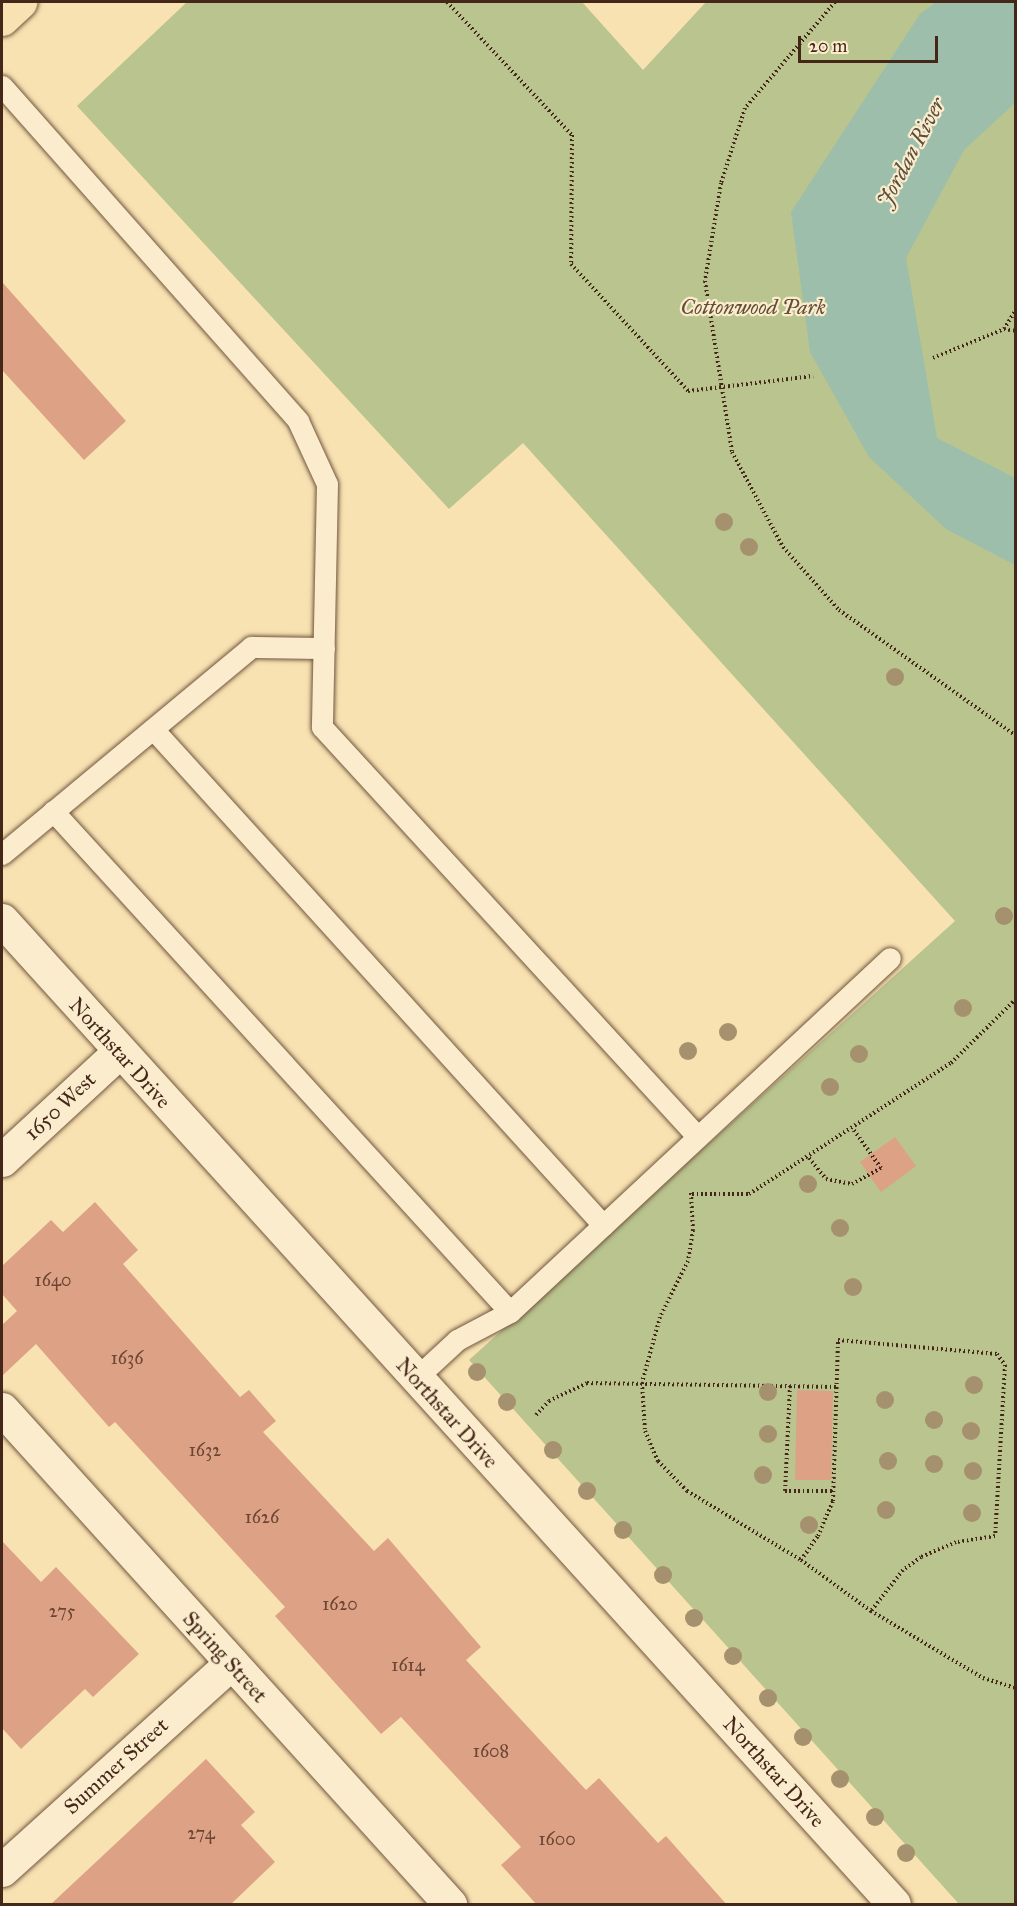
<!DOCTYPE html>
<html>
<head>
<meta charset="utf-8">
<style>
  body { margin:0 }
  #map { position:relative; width:1017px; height:1906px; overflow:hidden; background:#f8e2b1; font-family:"IM FELL Great Primer",serif }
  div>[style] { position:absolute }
  .green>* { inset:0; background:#b9c48e }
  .water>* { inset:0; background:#9dbeaa }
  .building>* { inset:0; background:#dda186 }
  .path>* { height:4px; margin-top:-2px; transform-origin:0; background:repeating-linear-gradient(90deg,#45271a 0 1.5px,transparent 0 4.5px) }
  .roads { filter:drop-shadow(0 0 2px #725640) drop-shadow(0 0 2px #725640) }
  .service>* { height:21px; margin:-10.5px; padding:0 10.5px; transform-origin:10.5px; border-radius:10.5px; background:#faeccc }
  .minor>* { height:33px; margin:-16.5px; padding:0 16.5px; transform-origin:16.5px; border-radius:16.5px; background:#faeccc }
  .primary>* { height:33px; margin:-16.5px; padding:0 16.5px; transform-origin:16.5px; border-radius:16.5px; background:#f8e2b1 }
  .trees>* { width:18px; height:18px; margin:-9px; border-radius:50%; background:#a6916e }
  span { translate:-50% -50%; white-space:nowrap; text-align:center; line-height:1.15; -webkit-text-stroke:4.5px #faeccc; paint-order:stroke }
  .number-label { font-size:18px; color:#6b4635 }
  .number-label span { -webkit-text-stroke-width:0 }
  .park-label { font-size:21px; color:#624e37; font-style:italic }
  .street-label { font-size:21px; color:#45271a }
  .water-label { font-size:22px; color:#5b4d3e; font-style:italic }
  .frame { position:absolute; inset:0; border:3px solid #45271a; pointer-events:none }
  .scale { position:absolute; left:798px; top:36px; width:140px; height:27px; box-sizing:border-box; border:3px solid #45271a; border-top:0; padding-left:8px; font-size:18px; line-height:21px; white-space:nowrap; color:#45271a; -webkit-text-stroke:4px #faeccc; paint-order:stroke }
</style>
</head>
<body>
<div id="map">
  <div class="green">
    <div style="clip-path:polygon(187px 2px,582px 2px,643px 70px,706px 2px,1015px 2px,1015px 1904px,959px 1904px,469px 1360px,955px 921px,523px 443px,449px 509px,77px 106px)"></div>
  </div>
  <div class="water">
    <div style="clip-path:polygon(936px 2px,1015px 2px,1015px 103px,964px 150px,906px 258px,937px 438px,1015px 478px,1015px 565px,946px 529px,869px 457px,810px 352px,791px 212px,920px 14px)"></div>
  </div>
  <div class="building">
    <div style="clip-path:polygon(2px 282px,126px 421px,84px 460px,2px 370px)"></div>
    <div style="clip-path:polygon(895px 1137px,916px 1166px,881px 1192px,860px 1162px)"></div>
    <div style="clip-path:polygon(95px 1202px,138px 1250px,123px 1264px,240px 1397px,249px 1390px,276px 1421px,263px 1432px,374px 1551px,388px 1538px,481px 1647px,466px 1660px,586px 1790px,599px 1778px,658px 1843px,666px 1836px,727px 1905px,537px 1905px,501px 1865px,521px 1847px,401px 1717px,381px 1734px,275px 1616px,285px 1607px,115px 1422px,109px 1427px,36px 1344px,2px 1376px,2px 1325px,17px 1311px,2px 1294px,2px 1266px,51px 1220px,63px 1232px)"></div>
    <div style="clip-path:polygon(797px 1390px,833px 1391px,831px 1480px,795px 1480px)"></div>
    <div style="clip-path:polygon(2px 1541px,41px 1582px,56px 1567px,139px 1654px,93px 1697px,85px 1689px,21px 1749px,2px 1728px)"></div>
    <div style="clip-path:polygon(206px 1759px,255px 1812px,241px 1825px,275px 1862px,230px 1905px,50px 1905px)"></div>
  </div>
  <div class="path">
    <div style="left:447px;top:2px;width:183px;rotate:46.8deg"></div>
    <div style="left:572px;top:135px;width:129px;rotate:90.4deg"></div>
    <div style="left:571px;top:264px;width:173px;rotate:47.3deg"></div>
    <div style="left:688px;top:391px;width:126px;rotate:-6.8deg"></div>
    <div style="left:835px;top:2px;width:139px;rotate:130.3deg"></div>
    <div style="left:745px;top:108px;width:79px;rotate:107.7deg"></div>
    <div style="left:721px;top:183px;width:99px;rotate:99.3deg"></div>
    <div style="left:705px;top:281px;width:173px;rotate:81deg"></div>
    <div style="left:732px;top:452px;width:108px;rotate:61.8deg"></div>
    <div style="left:783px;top:547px;width:84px;rotate:48.4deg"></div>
    <div style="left:839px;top:610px;width:217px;rotate:35.4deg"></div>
    <div style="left:1004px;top:329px;width:22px;rotate:-58deg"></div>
    <div style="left:933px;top:358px;width:77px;rotate:-22.2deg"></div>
    <div style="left:1004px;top:329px;width:12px;rotate:9deg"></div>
    <div style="left:809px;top:1158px;width:27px;rotate:51deg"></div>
    <div style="left:826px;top:1179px;width:26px;rotate:11deg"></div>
    <div style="left:852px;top:1184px;width:33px;rotate:-29deg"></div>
    <div style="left:881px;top:1168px;width:48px;rotate:-125.7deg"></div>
    <div style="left:691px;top:1193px;width:37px;rotate:87deg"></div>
    <div style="left:693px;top:1230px;width:31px;rotate:99deg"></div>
    <div style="left:688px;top:1261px;width:63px;rotate:116.6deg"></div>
    <div style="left:660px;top:1317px;width:68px;rotate:105.3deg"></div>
    <div style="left:642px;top:1383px;width:48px;rotate:86.4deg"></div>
    <div style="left:645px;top:1431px;width:33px;rotate:67deg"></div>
    <div style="left:658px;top:1461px;width:42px;rotate:46deg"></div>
    <div style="left:687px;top:1491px;width:133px;rotate:31.2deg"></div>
    <div style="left:801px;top:1560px;width:87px;rotate:36.1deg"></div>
    <div style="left:871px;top:1611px;width:131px;rotate:30.9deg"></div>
    <div style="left:983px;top:1678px;width:34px;rotate:17deg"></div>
    <div style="left:692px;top:1194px;width:57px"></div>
    <div style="left:749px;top:1194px;width:241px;rotate:-33deg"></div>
    <div style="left:951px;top:1063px;width:91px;rotate:-44.6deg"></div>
    <div style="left:790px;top:1386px;width:105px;rotate:92.7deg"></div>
    <div style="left:785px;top:1491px;width:48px"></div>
    <div style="left:536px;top:1415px;width:19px;rotate:-47deg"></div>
    <div style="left:549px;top:1401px;width:42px;rotate:-25.3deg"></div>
    <div style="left:587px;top:1383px;width:249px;rotate:0.9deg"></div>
    <div style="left:801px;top:1560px;width:29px;rotate:-55deg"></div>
    <div style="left:818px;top:1536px;width:38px;rotate:-67deg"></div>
    <div style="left:833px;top:1501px;width:161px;rotate:-88.2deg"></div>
    <div style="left:838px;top:1340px;width:160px;rotate:5deg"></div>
    <div style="left:997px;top:1354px;width:14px;rotate:54deg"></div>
    <div style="left:1005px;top:1365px;width:171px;rotate:93.3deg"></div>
    <div style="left:995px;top:1536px;width:39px;rotate:171deg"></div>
    <div style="left:956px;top:1542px;width:38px;rotate:157deg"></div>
    <div style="left:921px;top:1557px;width:22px;rotate:144deg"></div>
    <div style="left:903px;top:1570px;width:52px;rotate:128deg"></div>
  </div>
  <div class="roads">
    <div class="service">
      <div style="left:2px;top:86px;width:447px;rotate:48.5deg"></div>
      <div style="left:298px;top:421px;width:69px;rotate:65.3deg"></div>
      <div style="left:327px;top:484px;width:243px;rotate:91.2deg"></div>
      <div style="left:322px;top:727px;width:556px;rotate:47.48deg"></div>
      <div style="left:153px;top:729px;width:670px;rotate:47.78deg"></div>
      <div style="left:53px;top:811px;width:678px;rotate:47.63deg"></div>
      <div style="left:2px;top:854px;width:324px;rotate:-39.7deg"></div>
      <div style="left:251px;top:647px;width:73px;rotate:0.8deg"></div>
      <div style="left:416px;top:1378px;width:56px;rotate:-42.8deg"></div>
      <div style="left:457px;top:1340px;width:60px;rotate:-27.8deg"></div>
      <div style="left:510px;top:1312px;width:519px;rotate:-42.97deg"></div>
    </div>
    <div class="minor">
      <div style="left:2px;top:920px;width:1328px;rotate:47.81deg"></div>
      <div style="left:2px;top:1160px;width:159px;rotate:-42.7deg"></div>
      <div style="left:2px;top:1409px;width:668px;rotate:47.85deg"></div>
      <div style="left:2px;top:1870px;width:309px;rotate:-42.1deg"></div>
    </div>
    <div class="primary">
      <div style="left:2px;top:19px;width:25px;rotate:-43deg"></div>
    </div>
  </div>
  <div class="trees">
    <div style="left:724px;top:522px"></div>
    <div style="left:749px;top:547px"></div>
    <div style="left:895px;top:677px"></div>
    <div style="left:1004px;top:916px"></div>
    <div style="left:963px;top:1008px"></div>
    <div style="left:728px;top:1032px"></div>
    <div style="left:688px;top:1051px"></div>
    <div style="left:859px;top:1054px"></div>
    <div style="left:830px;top:1087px"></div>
    <div style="left:808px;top:1184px"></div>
    <div style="left:840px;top:1228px"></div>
    <div style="left:853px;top:1287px"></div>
    <div style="left:477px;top:1372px"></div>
    <div style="left:974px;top:1385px"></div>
    <div style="left:768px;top:1392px"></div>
    <div style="left:885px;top:1400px"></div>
    <div style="left:507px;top:1402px"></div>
    <div style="left:934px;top:1420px"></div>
    <div style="left:971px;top:1431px"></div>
    <div style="left:768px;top:1434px"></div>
    <div style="left:553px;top:1450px"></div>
    <div style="left:888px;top:1461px"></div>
    <div style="left:934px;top:1464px"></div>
    <div style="left:973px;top:1471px"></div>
    <div style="left:763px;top:1475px"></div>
    <div style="left:587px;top:1491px"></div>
    <div style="left:886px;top:1510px"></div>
    <div style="left:972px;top:1513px"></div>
    <div style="left:809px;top:1525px"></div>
    <div style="left:623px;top:1530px"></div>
    <div style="left:663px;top:1575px"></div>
    <div style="left:694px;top:1618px"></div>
    <div style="left:733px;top:1656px"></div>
    <div style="left:768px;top:1698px"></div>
    <div style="left:803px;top:1737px"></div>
    <div style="left:840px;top:1779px"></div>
    <div style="left:875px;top:1817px"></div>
    <div style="left:906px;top:1853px"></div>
  </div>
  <div class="number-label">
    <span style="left:53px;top:1280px">1640</span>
    <span style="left:127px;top:1358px">1636</span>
    <span style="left:205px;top:1450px">1632</span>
    <span style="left:262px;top:1517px">1626</span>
    <span style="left:340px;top:1604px">1620</span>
    <span style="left:62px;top:1611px">275</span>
    <span style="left:408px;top:1665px">1614</span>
    <span style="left:491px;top:1751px">1608</span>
    <span style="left:201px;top:1833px">274</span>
    <span style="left:557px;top:1839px">1600</span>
  </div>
  <div class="park-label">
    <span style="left:753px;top:307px">Cottonwood Park</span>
  </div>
  <div class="street-label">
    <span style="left:120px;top:1053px;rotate:48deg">Northstar Drive</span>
    <span style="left:60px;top:1106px;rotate:-43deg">1650 West</span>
    <span style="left:447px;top:1413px;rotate:48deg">Northstar Drive</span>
    <span style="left:225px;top:1657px;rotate:48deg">Spring Street</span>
    <span style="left:116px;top:1766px;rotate:-42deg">Summer Street</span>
    <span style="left:774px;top:1772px;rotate:48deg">Northstar Drive</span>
  </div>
  <div class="water-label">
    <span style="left:911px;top:152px;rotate:-62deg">Jordan River</span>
  </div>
  <div class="frame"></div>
  <div class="scale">20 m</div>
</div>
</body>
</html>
